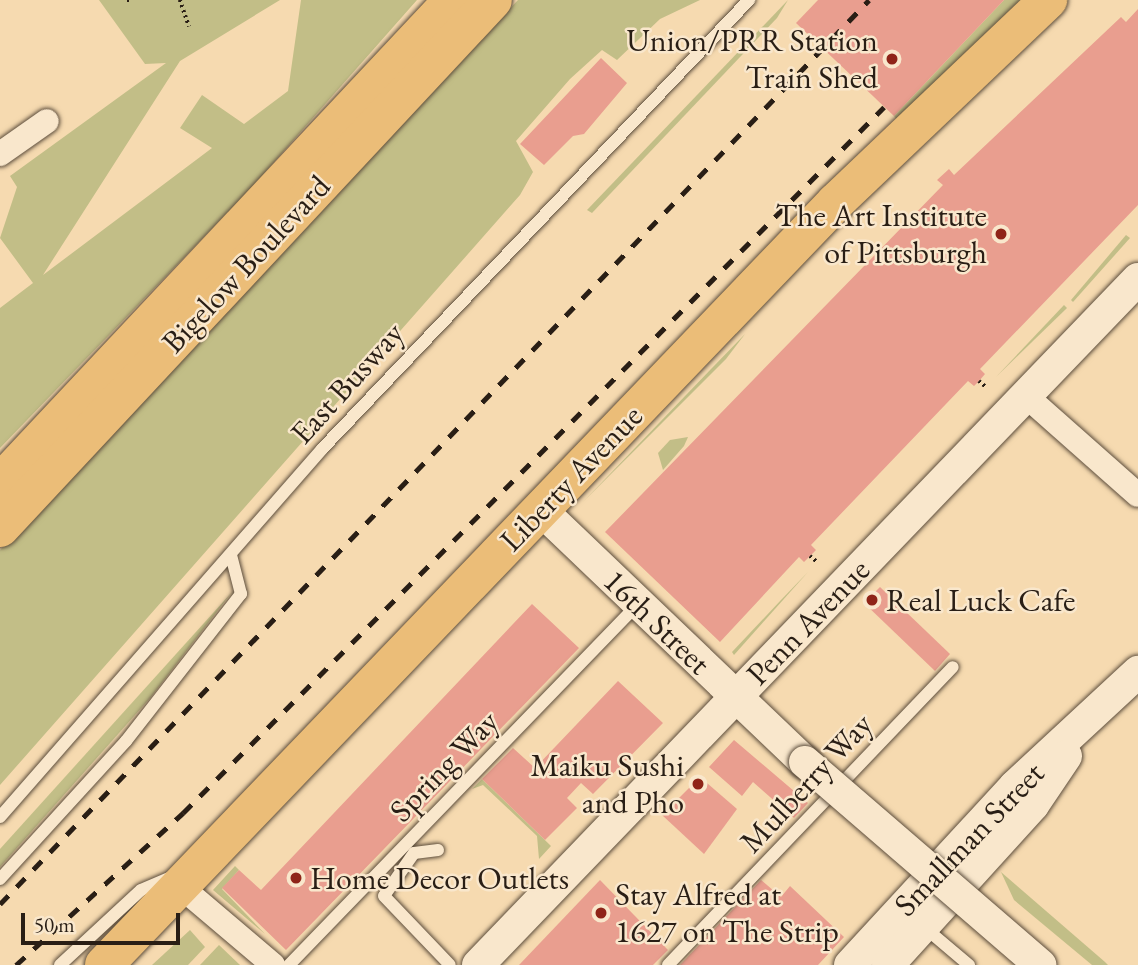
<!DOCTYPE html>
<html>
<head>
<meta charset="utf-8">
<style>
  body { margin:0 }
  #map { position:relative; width:1138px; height:965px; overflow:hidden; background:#f6dab0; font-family:"EB Garamond",serif }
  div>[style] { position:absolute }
  .green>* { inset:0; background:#c2be87 }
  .building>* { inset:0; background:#e99e8f }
  .path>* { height:3.5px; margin-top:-1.75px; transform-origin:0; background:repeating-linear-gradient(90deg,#291e15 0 2px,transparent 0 5.5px) }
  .roads { filter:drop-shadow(0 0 2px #5c4d3c) drop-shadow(0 0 2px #5c4d3c) }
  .service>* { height:12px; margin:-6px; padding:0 6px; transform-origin:6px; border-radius:6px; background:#f9e7cc }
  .minor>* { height:24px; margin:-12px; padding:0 12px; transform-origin:12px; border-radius:12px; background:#f9e7cc }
  .tertiary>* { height:32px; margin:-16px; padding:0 16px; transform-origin:16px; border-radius:16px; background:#f9e7cc }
  .primary>* { height:38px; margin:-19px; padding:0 19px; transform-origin:19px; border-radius:19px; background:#ebbd78 }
  .rail>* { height:5px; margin-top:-2.5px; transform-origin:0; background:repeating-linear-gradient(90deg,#291e15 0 12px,transparent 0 24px) }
  .bridges { filter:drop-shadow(0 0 2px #5c4d3c) drop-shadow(0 0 2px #5c4d3c) }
  .tertiary-bridge>* { height:32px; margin:-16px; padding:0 16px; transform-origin:16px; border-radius:16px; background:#f9e7cc }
  .dots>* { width:19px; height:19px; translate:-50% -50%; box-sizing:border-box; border:4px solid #f9e7cc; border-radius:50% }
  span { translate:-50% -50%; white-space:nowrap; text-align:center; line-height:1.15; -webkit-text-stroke:5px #f9e7cc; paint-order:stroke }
  .poi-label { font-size:32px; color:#291e15 }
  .right { translate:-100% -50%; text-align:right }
  .left { translate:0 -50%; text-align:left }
  .street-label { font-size:32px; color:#291e15 }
  .scale { position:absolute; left:21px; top:913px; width:159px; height:32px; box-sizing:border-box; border:4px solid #291e15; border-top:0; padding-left:9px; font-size:21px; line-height:24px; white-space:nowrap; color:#291e15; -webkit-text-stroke:5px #f9e7cc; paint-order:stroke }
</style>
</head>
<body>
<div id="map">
  <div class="green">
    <div style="clip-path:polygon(99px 0,280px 0,180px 61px,43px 275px,212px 148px,180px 128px,202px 95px,244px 124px,288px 91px,301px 0,417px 0,252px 187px,0 448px,0 308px,33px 283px,0 238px,17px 187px,10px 176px,166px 63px,145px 64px)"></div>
    <div style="clip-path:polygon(518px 0,700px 0,660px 19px,617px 60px,602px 50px,570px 79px,516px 141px,533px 172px,520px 195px,0 785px,0 550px)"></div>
    <div style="clip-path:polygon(788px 0,777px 18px,592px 213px,587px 210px)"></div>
    <div style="clip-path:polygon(1004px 0,1022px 0,897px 120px,894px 116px)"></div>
    <div style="clip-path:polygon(1126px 235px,1130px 238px,1073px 302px,1071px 300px)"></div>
    <div style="clip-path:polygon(1064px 305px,1067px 308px,996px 377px)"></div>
    <div style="clip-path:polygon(745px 334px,726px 359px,583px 502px,712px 368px)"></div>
    <div style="clip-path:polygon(688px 437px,684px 446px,663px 470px,658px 453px,670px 440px)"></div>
    <div style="clip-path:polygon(808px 572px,734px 655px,732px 652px,781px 600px)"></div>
    <div style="clip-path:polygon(232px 592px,151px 697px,0 867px,0 849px)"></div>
    <div style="clip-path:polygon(482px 779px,551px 846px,539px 859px,537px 836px,483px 785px,472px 789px)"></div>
    <div style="clip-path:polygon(235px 866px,239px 870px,222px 889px,265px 934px,213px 890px)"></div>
    <div style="clip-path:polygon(1001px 872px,1105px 962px,1108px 965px,1092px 965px,1014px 900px)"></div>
    <div style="clip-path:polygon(190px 930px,205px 947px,188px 965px,152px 965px)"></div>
    <div style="clip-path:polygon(219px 945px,240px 965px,200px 965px)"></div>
  </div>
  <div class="building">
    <div style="clip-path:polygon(818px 0,1004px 0,894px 116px,796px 23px)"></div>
    <div style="clip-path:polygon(1138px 9px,1138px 205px,980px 369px,985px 374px,979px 381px,974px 386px,968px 381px,811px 545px,816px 550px,804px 562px,799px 557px,720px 642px,605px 532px,943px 185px,937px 180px,949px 169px,954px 175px,1121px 17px,1126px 22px)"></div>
    <div style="clip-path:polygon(601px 58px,627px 83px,584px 134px,573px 136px,544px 165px,520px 144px)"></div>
    <div style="clip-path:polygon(880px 587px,950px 654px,935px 671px,864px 603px)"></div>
    <div style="clip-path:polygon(532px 604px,579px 648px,286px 950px,222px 888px,239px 870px,261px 890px)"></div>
    <div style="clip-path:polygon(618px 681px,663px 723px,593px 794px,581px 783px,567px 798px,577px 808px,545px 840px,482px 779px,513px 748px,535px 768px)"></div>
    <div style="clip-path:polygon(734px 740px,808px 803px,794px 818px,753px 782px,742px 796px,709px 767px)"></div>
    <div style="clip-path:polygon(700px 777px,737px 809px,704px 854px,662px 815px)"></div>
    <div style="clip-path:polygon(600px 880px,668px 950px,653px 965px,519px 965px)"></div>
    <div style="clip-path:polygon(761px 880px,781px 897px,790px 886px,844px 937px,818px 965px,680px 965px)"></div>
  </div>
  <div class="path">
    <div style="left:127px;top:0;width:4px"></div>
    <div style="left:180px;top:0;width:28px;rotate:71deg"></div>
    <div style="left:979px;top:381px;width:9px;rotate:41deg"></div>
    <div style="left:810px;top:556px;width:8px;rotate:40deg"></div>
  </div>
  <div class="roads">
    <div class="service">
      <div style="left:0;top:817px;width:489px;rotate:-48.8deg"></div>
      <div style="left:322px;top:449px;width:620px;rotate:-46.44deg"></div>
      <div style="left:438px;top:850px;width:24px;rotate:173deg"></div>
      <div style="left:414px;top:853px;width:52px;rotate:124.9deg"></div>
      <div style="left:384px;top:896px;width:95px;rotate:46.3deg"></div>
      <div style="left:0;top:879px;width:187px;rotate:-47.6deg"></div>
      <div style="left:126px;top:741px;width:187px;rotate:-52deg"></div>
      <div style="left:241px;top:594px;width:40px;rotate:-104.4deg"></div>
      <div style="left:924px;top:927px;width:59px;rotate:40.2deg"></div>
      <div style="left:60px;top:965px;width:110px;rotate:-42.8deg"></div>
      <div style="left:141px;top:890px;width:33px;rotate:-23deg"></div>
      <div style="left:289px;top:965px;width:502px;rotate:-45.97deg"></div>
      <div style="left:668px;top:965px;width:412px;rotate:-46.3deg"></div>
    </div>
    <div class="minor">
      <div style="left:0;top:154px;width:57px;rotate:-35.1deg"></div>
      <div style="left:1026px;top:396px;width:149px;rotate:41.5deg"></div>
      <div style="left:180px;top:886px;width:122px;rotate:40.3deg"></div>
    </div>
    <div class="tertiary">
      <div style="left:541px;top:510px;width:365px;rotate:43.7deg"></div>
      <div style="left:478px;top:965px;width:952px;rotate:-46.11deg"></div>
      <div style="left:850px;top:965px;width:243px;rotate:-47.3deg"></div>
      <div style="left:1015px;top:786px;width:168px;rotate:-42.8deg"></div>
      <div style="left:888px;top:965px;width:216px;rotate:-47.8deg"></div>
      <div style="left:1033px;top:805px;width:59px;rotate:-56deg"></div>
    </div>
    <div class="primary">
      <div style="left:0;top:483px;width:662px;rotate:-46.84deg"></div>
      <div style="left:0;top:528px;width:722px;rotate:-46.96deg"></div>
      <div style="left:104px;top:965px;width:1057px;rotate:-46.19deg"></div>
      <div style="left:836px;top:202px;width:293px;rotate:-43.6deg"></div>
    </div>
  </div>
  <div class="rail">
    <div style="left:0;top:904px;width:1254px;rotate:-46.13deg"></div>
    <div style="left:16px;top:965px;width:226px;rotate:-42.3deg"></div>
    <div style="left:183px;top:813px;width:995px;rotate:-45.2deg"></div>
  </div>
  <div class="bridges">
    <div class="tertiary-bridge">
      <div style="left:805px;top:762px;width:311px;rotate:40.8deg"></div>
    </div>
  </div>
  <div class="dots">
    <div style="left:892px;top:59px;background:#8f2418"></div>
    <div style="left:1001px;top:234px;background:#8f2418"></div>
    <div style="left:872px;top:600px;background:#8f2418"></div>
    <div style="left:698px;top:784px;background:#8f2418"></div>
    <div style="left:296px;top:878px;background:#8f2418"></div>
    <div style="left:601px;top:913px;background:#8f2418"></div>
  </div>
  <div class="poi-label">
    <span class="right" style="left:878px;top:59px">Union/PRR Station<br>Train Shed</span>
    <span class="right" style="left:987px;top:234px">The Art Institute<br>of Pittsburgh</span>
    <span class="left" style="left:886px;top:600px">Real Luck Cafe</span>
    <span class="right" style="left:684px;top:784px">Maiku Sushi<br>and Pho</span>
    <span class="left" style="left:310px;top:878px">Home Decor Outlets</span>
    <span class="left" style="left:615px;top:913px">Stay Alfred at<br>1627 on The Strip</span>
  </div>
  <div class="street-label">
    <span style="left:246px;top:264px;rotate:-47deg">Bigelow Boulevard</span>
    <span style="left:347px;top:383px;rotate:-48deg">East Busway</span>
    <span style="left:571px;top:478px;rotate:-46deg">Liberty Avenue</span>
    <span style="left:657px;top:622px;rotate:44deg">16th Street</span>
    <span style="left:808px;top:622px;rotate:-46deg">Penn Avenue</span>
    <span style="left:444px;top:766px;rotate:-46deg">Spring Way</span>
    <span style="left:806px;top:783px;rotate:-47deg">Mulberry Way</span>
    <span style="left:969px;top:839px;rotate:-46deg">Smallman Street</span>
  </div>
  <div class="scale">50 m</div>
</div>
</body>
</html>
